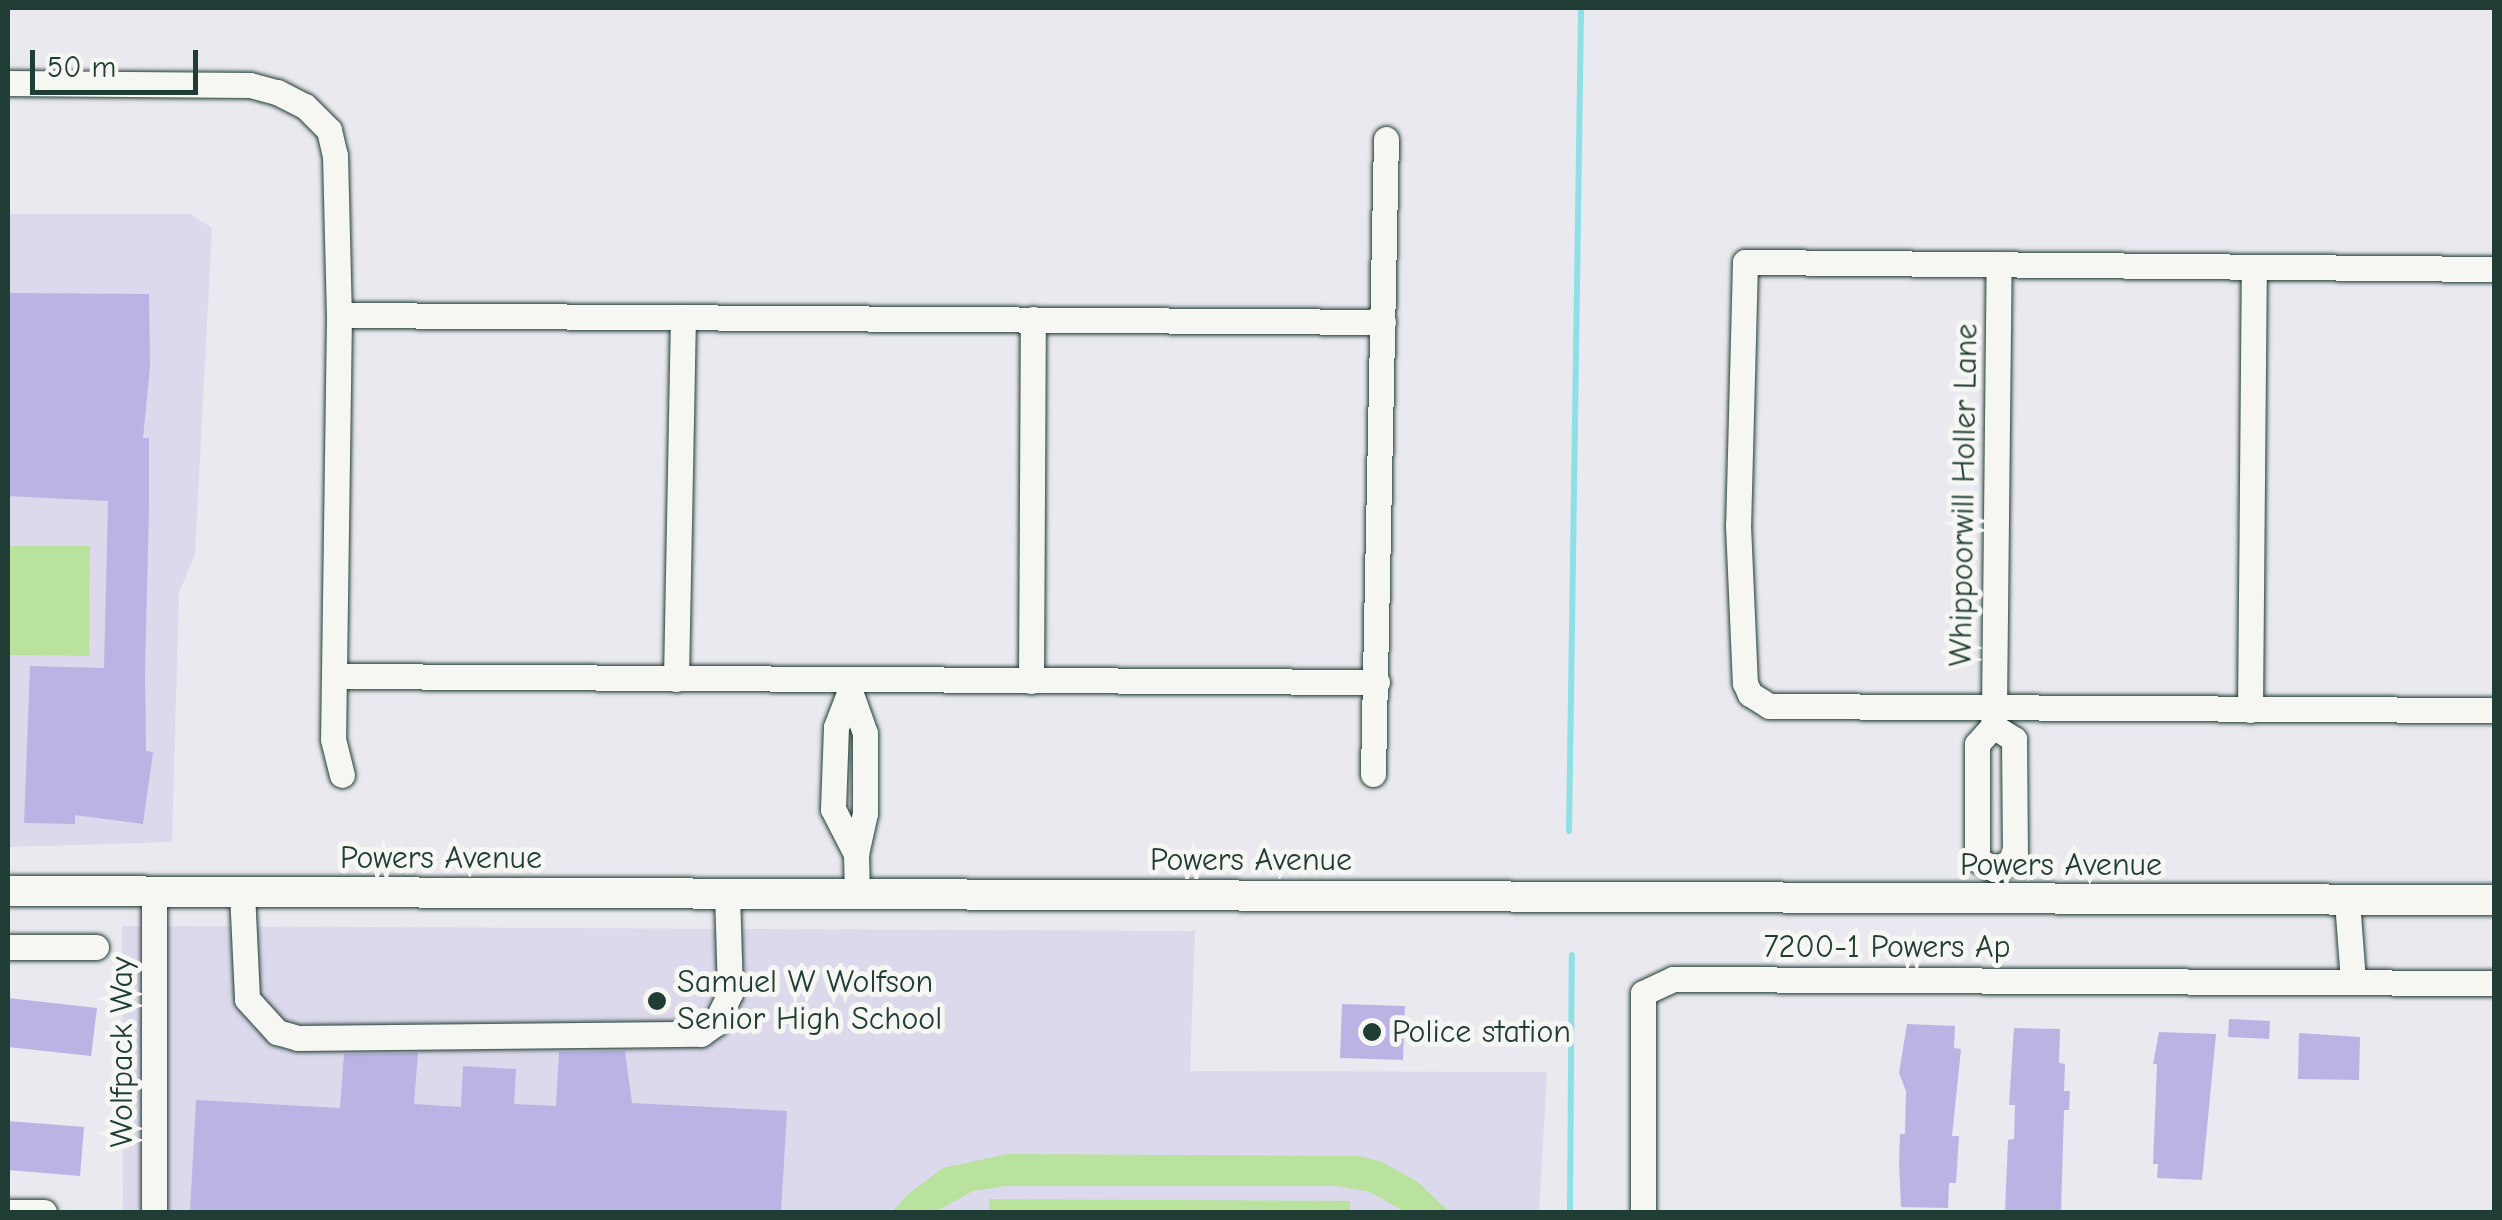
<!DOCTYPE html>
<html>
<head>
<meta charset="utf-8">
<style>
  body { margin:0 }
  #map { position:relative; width:2502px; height:1220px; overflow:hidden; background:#eae9ef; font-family:"Comic Neue",sans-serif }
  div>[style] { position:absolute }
  .built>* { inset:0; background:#dcd9ec }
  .green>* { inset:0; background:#b9e29e }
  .stream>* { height:6px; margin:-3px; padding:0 3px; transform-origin:3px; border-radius:3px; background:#8ee0e5 }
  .building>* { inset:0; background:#bab3e4 }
  .roads { filter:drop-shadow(0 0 2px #1f3d34) drop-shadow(0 0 2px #1f3d34) }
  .minor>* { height:25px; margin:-12.5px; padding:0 12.5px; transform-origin:12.5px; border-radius:12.5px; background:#f6f6f2 }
  .tertiary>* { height:30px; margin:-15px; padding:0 15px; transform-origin:15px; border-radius:15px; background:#f6f6f2 }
  .dots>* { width:28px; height:28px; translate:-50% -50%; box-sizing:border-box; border:5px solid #f6f6f2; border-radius:50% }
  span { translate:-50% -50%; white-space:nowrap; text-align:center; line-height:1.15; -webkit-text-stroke:10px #f6f6f2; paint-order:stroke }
  .street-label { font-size:32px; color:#1f3d34 }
  .poi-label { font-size:32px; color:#1f3d34 }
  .left { translate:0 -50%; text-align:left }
  .frame { position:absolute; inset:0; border:10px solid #1f3d34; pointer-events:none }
  .scale { position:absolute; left:30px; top:50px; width:168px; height:45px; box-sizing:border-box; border:5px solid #1f3d34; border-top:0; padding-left:12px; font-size:30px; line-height:35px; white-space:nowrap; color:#1f3d34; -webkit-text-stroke:8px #f6f6f2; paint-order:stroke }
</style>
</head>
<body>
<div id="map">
  <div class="built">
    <div style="clip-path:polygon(8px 214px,190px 214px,212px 228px,195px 554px,179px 593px,172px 842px,8px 847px,8px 655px,89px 656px,90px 547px,8px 546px)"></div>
    <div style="clip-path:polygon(122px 926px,1195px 931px,1190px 1071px,1547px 1072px,1539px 1212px,123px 1212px)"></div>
  </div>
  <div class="green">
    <div style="clip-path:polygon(8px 546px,90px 546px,89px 656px,8px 655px)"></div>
    <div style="clip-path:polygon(1007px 1154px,1359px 1156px,1380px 1161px,1418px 1182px,1449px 1212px,1405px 1212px,1370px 1192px,1337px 1186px,1006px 1186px,973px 1191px,935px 1212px,892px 1212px,908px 1194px,943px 1168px)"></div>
    <div style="clip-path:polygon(989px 1199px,1350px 1201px,1350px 1212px,989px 1212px)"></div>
  </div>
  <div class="stream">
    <div style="left:1569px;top:831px;width:823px;rotate:-89.16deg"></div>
    <div style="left:1570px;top:1212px;width:257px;rotate:-89.6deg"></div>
  </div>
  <div class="building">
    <div style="clip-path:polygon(8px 293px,149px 294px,150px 367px,143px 438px,149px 438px,149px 510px,145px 668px,146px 751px,153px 752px,143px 824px,75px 815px,75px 824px,24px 823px,30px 666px,104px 668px,108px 501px,8px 496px)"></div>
    <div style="clip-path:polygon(8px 998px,97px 1008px,91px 1056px,8px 1047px)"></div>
    <div style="clip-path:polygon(1342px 1004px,1405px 1006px,1403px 1060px,1340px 1058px)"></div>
    <div style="clip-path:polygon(2229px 1019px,2270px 1021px,2269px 1039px,2228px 1037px)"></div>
    <div style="clip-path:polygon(1907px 1024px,1955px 1026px,1954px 1048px,1961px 1049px,1952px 1136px,1959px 1136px,1956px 1183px,1949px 1183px,1948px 1208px,1901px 1207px,1899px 1163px,1900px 1134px,1905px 1134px,1906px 1091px,1899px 1073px)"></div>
    <div style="clip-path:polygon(2014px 1028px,2060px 1029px,2059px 1063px,2065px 1064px,2064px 1091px,2070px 1091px,2069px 1110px,2064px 1110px,2061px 1212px,2005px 1212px,2008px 1140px,2014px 1139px,2015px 1105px,2009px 1105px)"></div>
    <div style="clip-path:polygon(2159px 1032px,2216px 1034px,2202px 1180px,2157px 1178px,2158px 1164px,2153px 1164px,2157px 1064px,2153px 1064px)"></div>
    <div style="clip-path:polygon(2299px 1033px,2360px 1037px,2359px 1080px,2298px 1079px)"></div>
    <div style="clip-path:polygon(625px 1051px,632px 1103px,787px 1111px,781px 1212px,190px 1212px,196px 1100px,340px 1108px,344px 1054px,418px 1053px,414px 1104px,461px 1107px,463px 1066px,516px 1069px,514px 1104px,556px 1106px,559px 1052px)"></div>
    <div style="clip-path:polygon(8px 1121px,84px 1127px,80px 1176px,8px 1170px)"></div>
  </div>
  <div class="roads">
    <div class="minor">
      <div style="left:8px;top:83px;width:242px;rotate:0.5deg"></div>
      <div style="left:250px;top:85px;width:28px;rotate:15deg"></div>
      <div style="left:277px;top:92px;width:31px;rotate:27deg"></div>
      <div style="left:305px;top:106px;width:34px;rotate:45deg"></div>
      <div style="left:329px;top:130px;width:26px;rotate:77deg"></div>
      <div style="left:335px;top:155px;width:160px;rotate:88.6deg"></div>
      <div style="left:339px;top:315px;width:424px;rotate:90.8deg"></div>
      <div style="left:333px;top:739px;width:37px;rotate:76deg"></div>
      <div style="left:2494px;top:269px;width:749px;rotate:-179.46deg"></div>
      <div style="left:1745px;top:262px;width:263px;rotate:91.5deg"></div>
      <div style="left:1738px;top:525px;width:158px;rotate:87.5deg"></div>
      <div style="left:1745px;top:683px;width:12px;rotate:66deg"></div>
      <div style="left:1750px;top:694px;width:22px;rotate:32deg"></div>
      <div style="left:1769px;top:706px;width:725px;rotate:0.32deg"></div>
      <div style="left:339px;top:315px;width:1044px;rotate:0.38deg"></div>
      <div style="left:334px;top:676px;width:1043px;rotate:0.33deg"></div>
      <div style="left:676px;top:679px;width:362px;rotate:-88.9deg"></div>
      <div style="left:1031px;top:681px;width:362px;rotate:-89.7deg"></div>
      <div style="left:851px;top:688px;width:42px;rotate:111deg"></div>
      <div style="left:836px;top:727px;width:82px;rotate:92.1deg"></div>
      <div style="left:833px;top:809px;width:51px;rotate:62.9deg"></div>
      <div style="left:851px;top:694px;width:41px;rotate:70.3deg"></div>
      <div style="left:865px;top:733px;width:80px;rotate:90deg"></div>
      <div style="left:865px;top:813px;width:42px;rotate:102.4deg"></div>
      <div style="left:856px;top:854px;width:40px;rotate:88.6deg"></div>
      <div style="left:2250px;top:710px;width:443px;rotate:-89.5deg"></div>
      <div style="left:1993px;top:726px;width:25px;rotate:32deg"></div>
      <div style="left:2014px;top:739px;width:121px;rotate:89.5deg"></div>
      <div style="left:2015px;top:860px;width:23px;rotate:157deg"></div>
      <div style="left:1373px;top:774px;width:635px;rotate:-88.83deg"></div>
      <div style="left:1994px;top:869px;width:20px;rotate:-150deg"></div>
      <div style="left:1977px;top:859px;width:115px;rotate:-90deg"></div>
      <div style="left:1977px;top:744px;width:24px;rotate:-48deg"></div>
      <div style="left:1993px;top:726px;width:16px;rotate:-86deg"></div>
      <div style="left:1994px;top:710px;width:445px;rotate:-89.4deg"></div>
      <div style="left:242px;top:892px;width:107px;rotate:87.3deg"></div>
      <div style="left:247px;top:999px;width:45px;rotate:47.7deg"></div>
      <div style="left:277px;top:1032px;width:22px;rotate:16deg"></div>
      <div style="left:298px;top:1038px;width:403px;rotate:-0.6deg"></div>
      <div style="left:701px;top:1034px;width:17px;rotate:-36deg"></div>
      <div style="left:715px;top:1024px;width:34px;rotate:-64deg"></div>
      <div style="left:730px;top:993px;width:99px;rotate:-91.7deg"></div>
      <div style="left:2347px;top:901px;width:80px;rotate:85.7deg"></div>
      <div style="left:8px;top:947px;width:88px"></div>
      <div style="left:8px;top:1212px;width:36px"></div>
      <div style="left:154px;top:1212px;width:320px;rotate:-90deg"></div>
      <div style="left:1643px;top:1212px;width:219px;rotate:-90deg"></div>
      <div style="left:1643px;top:993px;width:33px;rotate:-25deg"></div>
      <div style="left:1673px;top:979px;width:821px;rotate:0.28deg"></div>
    </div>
    <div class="tertiary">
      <div style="left:8px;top:891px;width:2486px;rotate:0.21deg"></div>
    </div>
  </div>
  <div class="dots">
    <div style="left:657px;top:1001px;background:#1f3d34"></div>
    <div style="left:1372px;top:1032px;background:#1f3d34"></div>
  </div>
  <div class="street-label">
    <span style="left:1964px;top:495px;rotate:-89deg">Whippoorwill Holler Lane</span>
    <span style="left:441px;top:858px">Powers Avenue</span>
    <span style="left:1251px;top:860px">Powers Avenue</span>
    <span style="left:2061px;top:865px">Powers Avenue</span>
    <span style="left:1887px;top:947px">7200-1 Powers Ap</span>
    <span style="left:122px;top:1052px;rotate:-90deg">Wolfpack Way</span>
  </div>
  <div class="poi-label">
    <span class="left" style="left:677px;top:1001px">Samuel W Wolfson<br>Senior High School</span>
    <span class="left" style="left:1392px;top:1032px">Police station</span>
  </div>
  <div class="frame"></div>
  <div class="scale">50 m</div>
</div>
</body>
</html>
